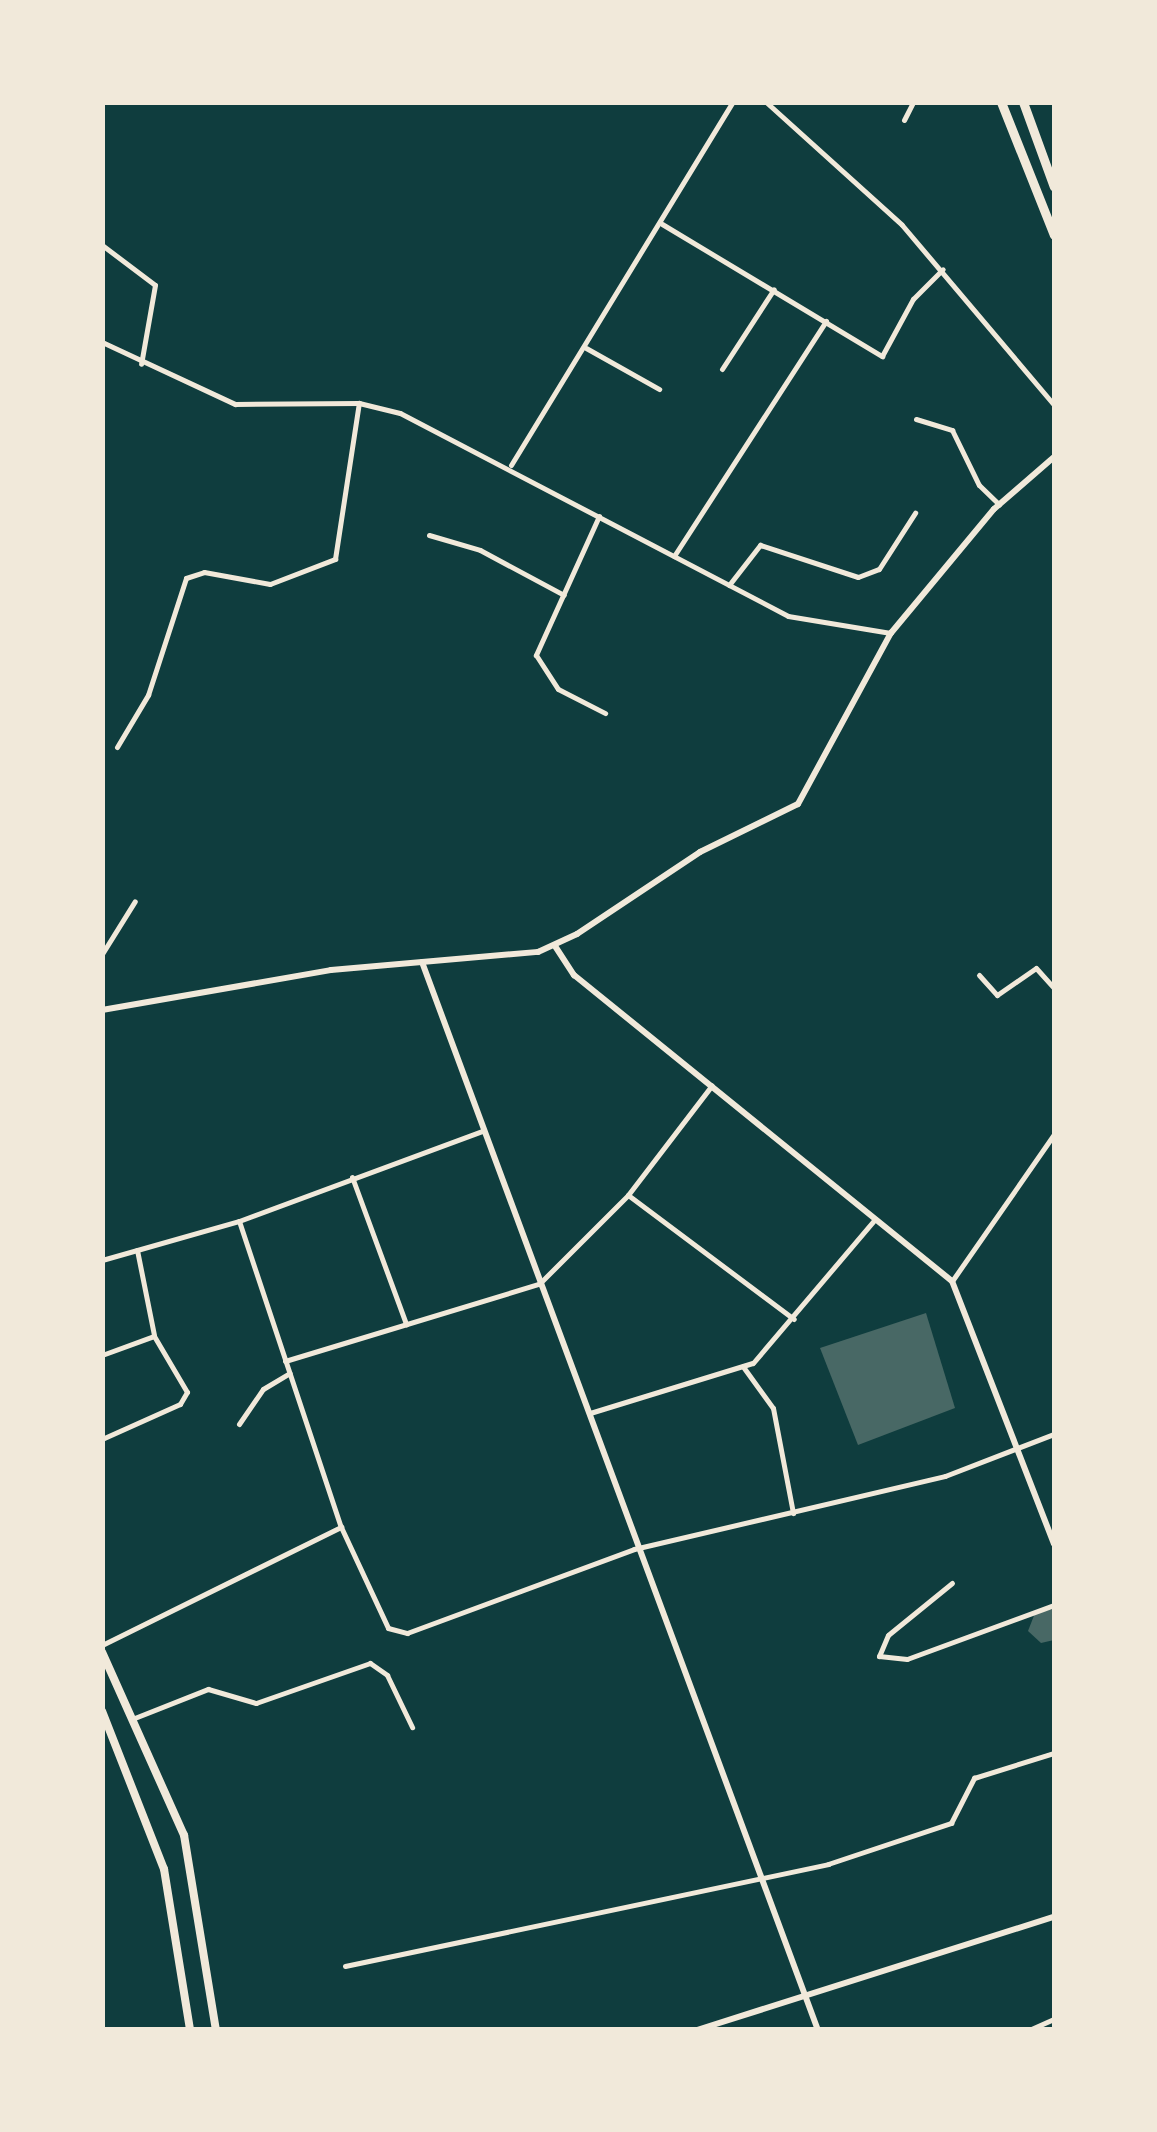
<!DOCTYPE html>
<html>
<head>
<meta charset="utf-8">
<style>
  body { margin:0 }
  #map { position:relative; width:1157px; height:2132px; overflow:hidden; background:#0f3d3e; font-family:"Public Sans",sans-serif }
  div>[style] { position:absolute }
  .building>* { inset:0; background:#486865 }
  .minor>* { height:5px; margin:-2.5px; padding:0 2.5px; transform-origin:2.5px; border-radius:2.5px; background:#f1e9da }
  .tertiary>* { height:6px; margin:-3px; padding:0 3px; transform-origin:3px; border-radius:3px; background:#f1e9da }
  .secondary>* { height:8px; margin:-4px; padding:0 4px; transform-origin:4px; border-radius:4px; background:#f1e9da }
  .trunk>* { height:9px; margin:-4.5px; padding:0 4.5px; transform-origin:4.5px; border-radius:4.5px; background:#f1e9da }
  span { translate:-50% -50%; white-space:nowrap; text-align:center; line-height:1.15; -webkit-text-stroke:10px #f1e9da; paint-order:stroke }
  .frame { position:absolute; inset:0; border:105px solid #f1e9da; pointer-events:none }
</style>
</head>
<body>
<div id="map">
  <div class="building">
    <div style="clip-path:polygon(926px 1313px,955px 1408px,858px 1445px,820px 1348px)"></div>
    <div style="clip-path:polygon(1054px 1609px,1054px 1640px,1041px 1643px,1028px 1631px,1035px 1613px)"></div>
  </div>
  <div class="minor">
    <div style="left:766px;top:102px;width:183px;rotate:42.1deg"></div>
    <div style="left:902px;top:225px;width:236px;rotate:49.8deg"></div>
    <div style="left:904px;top:120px;width:20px;rotate:-63deg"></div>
    <div style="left:662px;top:224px;width:257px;rotate:31deg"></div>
    <div style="left:882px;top:356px;width:65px;rotate:-61.5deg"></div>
    <div style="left:913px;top:299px;width:42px;rotate:-45deg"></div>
    <div style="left:102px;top:245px;width:66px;rotate:37deg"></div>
    <div style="left:155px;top:285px;width:80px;rotate:100deg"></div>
    <div style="left:102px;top:342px;width:147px;rotate:25deg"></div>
    <div style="left:235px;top:404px;width:124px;rotate:-0.5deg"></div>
    <div style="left:359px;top:403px;width:42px;rotate:13.7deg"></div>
    <div style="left:400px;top:413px;width:438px;rotate:27.6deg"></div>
    <div style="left:788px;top:616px;width:104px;rotate:9.4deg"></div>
    <div style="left:586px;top:348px;width:84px;rotate:29.3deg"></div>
    <div style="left:722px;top:369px;width:95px;rotate:-57deg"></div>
    <div style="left:916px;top:419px;width:38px;rotate:17deg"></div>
    <div style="left:952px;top:430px;width:61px;rotate:63.9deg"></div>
    <div style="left:979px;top:485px;width:28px;rotate:44deg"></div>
    <div style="left:511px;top:465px;width:426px;rotate:-58.6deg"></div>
    <div style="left:599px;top:516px;width:153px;rotate:114.4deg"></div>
    <div style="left:536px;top:655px;width:40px;rotate:57.1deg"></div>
    <div style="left:558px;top:689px;width:53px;rotate:27.1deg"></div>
    <div style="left:429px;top:535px;width:53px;rotate:16.4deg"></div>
    <div style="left:480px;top:550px;width:95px;rotate:28.2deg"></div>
    <div style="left:674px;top:556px;width:280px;rotate:-57.1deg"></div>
    <div style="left:729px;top:585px;width:51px;rotate:-52.2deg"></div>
    <div style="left:760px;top:545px;width:103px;rotate:18.1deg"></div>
    <div style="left:858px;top:577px;width:22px;rotate:-21deg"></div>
    <div style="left:879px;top:569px;width:67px;rotate:-57.3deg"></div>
    <div style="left:117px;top:747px;width:61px;rotate:-59.2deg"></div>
    <div style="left:148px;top:695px;width:123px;rotate:-72deg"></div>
    <div style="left:186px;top:578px;width:19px;rotate:-18deg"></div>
    <div style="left:204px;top:572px;width:67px;rotate:10.3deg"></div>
    <div style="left:270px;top:584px;width:70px;rotate:-21deg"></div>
    <div style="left:335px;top:559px;width:158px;rotate:-81.3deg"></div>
    <div style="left:102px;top:954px;width:62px;rotate:-58.1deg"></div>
    <div style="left:979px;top:975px;width:27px;rotate:48deg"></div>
    <div style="left:997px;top:995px;width:47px;rotate:-34.7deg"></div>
    <div style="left:1036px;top:968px;width:27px;rotate:48deg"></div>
    <div style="left:352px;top:1177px;width:157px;rotate:69.8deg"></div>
    <div style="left:628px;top:1195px;width:207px;rotate:36.8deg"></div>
    <div style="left:239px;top:1221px;width:323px;rotate:71.6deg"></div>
    <div style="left:137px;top:1250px;width:87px;rotate:78.7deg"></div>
    <div style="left:102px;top:1260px;width:142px;rotate:-15.9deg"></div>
    <div style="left:239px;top:1221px;width:259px;rotate:-20.3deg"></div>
    <div style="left:952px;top:1281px;width:179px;rotate:-55.2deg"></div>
    <div style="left:102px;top:1355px;width:55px;rotate:-20.1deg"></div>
    <div style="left:154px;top:1336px;width:65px;rotate:59.5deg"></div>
    <div style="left:187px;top:1392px;width:14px;rotate:120deg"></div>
    <div style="left:180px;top:1404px;width:85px;rotate:155.8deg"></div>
    <div style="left:285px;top:1361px;width:265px;rotate:-16.9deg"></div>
    <div style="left:539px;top:1284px;width:126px;rotate:-45deg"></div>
    <div style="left:628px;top:1195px;width:138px;rotate:-52.6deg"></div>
    <div style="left:744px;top:1368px;width:49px;rotate:54.1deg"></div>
    <div style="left:773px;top:1408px;width:107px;rotate:79.2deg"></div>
    <div style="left:590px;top:1413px;width:170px;rotate:-17.1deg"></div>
    <div style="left:753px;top:1363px;width:189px;rotate:-49.7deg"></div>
    <div style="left:239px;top:1424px;width:42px;rotate:-55.6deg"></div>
    <div style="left:263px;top:1389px;width:31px;rotate:-31deg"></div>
    <div style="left:952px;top:1583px;width:82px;rotate:140.9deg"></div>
    <div style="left:888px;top:1635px;width:23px;rotate:113deg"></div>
    <div style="left:879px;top:1656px;width:28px;rotate:6deg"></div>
    <div style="left:907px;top:1659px;width:157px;rotate:-20.2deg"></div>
    <div style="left:102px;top:1645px;width:267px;rotate:-26.3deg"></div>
    <div style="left:341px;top:1527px;width:111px;rotate:65deg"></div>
    <div style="left:388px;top:1628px;width:20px;rotate:15deg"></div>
    <div style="left:407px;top:1633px;width:242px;rotate:-20.3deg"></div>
    <div style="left:634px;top:1549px;width:319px;rotate:-13.2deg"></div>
    <div style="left:945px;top:1476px;width:117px;rotate:-21.1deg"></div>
    <div style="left:132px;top:1719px;width:82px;rotate:-21.5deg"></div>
    <div style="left:208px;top:1689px;width:50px;rotate:16.3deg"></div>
    <div style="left:256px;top:1703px;width:121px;rotate:-19.3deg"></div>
    <div style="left:370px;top:1663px;width:21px;rotate:35deg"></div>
    <div style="left:387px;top:1675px;width:58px;rotate:64.3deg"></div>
    <div style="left:345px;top:1966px;width:494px;rotate:-11.9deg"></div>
    <div style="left:828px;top:1864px;width:130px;rotate:-18.4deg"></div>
    <div style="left:951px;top:1823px;width:51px;rotate:-62.9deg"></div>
    <div style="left:974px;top:1778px;width:84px;rotate:-17.4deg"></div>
    <div style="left:1029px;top:2030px;width:27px;rotate:-24deg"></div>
  </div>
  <div class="tertiary">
    <div style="left:555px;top:946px;width:35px;rotate:57deg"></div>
    <div style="left:574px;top:975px;width:486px;rotate:39deg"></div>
    <div style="left:952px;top:1281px;width:282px;rotate:68.8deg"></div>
    <div style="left:422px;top:962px;width:1139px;rotate:69.66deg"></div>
    <div style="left:102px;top:1010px;width:232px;rotate:-9.9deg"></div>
    <div style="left:331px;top:970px;width:208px;rotate:-5deg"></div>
    <div style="left:538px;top:952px;width:43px;rotate:-24.8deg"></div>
    <div style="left:577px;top:934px;width:148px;rotate:-33.7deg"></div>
    <div style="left:700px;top:852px;width:109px;rotate:-26.1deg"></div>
    <div style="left:798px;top:804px;width:195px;rotate:-61.5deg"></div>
    <div style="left:891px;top:633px;width:161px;rotate:-50.3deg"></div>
    <div style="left:994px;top:509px;width:79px;rotate:-40.9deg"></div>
    <div style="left:697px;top:2030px;width:374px;rotate:-17.6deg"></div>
  </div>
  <div class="secondary">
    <div style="left:102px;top:1652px;width:201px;rotate:65.9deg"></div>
    <div style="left:184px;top:1835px;width:198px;rotate:80.7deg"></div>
    <div style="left:102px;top:1711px;width:170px;rotate:68.6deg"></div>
    <div style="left:164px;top:1869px;width:163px;rotate:80.8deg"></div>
  </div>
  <div class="trunk">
    <div style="left:1001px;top:102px;width:143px;rotate:68.3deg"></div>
    <div style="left:1023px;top:102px;width:90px;rotate:70deg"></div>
  </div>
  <div class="frame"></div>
</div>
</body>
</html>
